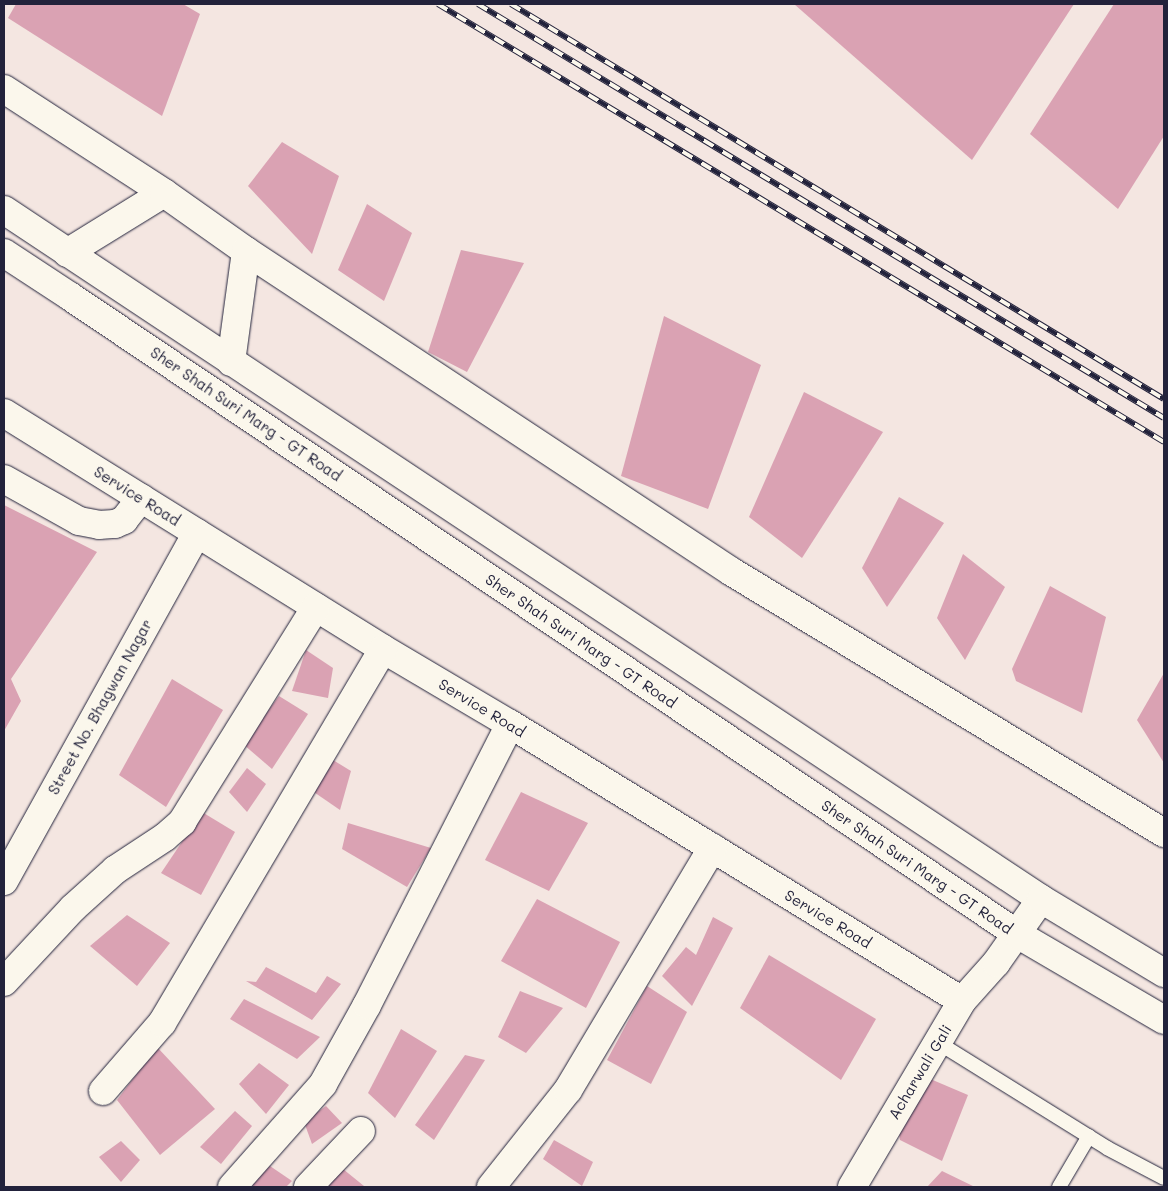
<!DOCTYPE html>
<html>
<head>
<meta charset="utf-8">
<style>
  body { margin:0 }
  #map { position:relative; width:1168px; height:1191px; overflow:hidden; background:#f4e6e1; font-family:Mali,sans-serif }
  div>[style] { position:absolute }
  .building>* { inset:0; background:#daa2b3 }
  .roads { filter:drop-shadow(0 0 1px #22223b) drop-shadow(0 0 1px #22223b) }
  .service>* { height:14px; margin:-7px; padding:0 7px; transform-origin:7px; border-radius:7px; background:#fbf7ec }
  .minor>* { height:28px; margin:-14px; padding:0 14px; transform-origin:14px; border-radius:14px; background:#fbf7ec }
  .primary>* { height:28px; margin:-14px; padding:0 14px; transform-origin:14px; border-radius:14px; background:#fbf7ec }
  .rail>* { height:5.5px; margin-top:-2.75px; transform-origin:0; background:repeating-linear-gradient(90deg,#fbf7ec 0 11px,#22223b 0 22px); box-sizing:border-box; border-block:1px solid #22223b }
  span { translate:-50% -50%; white-space:nowrap; text-align:center; line-height:1.15; -webkit-text-stroke:4.5px #fbf7ec; paint-order:stroke }
  .street-label { font-size:15px; color:#22223b }
  .frame { position:absolute; inset:0; border:5px solid #22223b; pointer-events:none }
</style>
</head>
<body>
<div id="map">
  <div class="building">
    <div style="clip-path:polygon(16px 4px,183px 4px,200px 14px,162px 116px,8px 18px)"></div>
    <div style="clip-path:polygon(794px 4px,1074px 4px,972px 160px)"></div>
    <div style="clip-path:polygon(1114px 4px,1164px 4px,1164px 136px,1118px 209px,1030px 134px)"></div>
    <div style="clip-path:polygon(282px 142px,339px 176px,312px 254px,248px 186px)"></div>
    <div style="clip-path:polygon(367px 204px,412px 233px,384px 301px,338px 270px)"></div>
    <div style="clip-path:polygon(461px 250px,524px 263px,467px 372px,428px 352px)"></div>
    <div style="clip-path:polygon(664px 316px,761px 365px,708px 509px,621px 476px)"></div>
    <div style="clip-path:polygon(804px 392px,883px 432px,802px 558px,749px 517px)"></div>
    <div style="clip-path:polygon(899px 497px,944px 523px,887px 607px,862px 568px)"></div>
    <div style="clip-path:polygon(4px 505px,97px 552px,11px 679px,21px 701px,4px 731px)"></div>
    <div style="clip-path:polygon(963px 554px,1005px 587px,965px 660px,937px 618px)"></div>
    <div style="clip-path:polygon(1050px 586px,1106px 617px,1082px 713px,1016px 681px,1012px 669px)"></div>
    <div style="clip-path:polygon(306px 650px,333px 668px,328px 698px,292px 691px)"></div>
    <div style="clip-path:polygon(1164px 673px,1164px 763px,1137px 720px)"></div>
    <div style="clip-path:polygon(172px 679px,223px 710px,166px 807px,119px 775px)"></div>
    <div style="clip-path:polygon(279px 696px,308px 714px,272px 769px,243px 744px)"></div>
    <div style="clip-path:polygon(333px 760px,351px 771px,340px 810px,308px 788px)"></div>
    <div style="clip-path:polygon(247px 768px,266px 784px,247px 812px,229px 792px)"></div>
    <div style="clip-path:polygon(521px 792px,588px 823px,549px 891px,485px 860px)"></div>
    <div style="clip-path:polygon(202px 812px,235px 832px,201px 895px,161px 873px)"></div>
    <div style="clip-path:polygon(348px 823px,431px 848px,407px 887px,342px 849px)"></div>
    <div style="clip-path:polygon(537px 899px,620px 942px,586px 1008px,501px 961px)"></div>
    <div style="clip-path:polygon(127px 915px,170px 943px,137px 986px,90px 946px)"></div>
    <div style="clip-path:polygon(713px 917px,733px 928px,692px 1006px,662px 976px,686px 947px,696px 955px)"></div>
    <div style="clip-path:polygon(769px 955px,876px 1019px,841px 1080px,740px 1008px)"></div>
    <div style="clip-path:polygon(266px 967px,316px 993px,327px 976px,341px 984px,312px 1020px,246px 981px,256px 982px)"></div>
    <div style="clip-path:polygon(647px 986px,687px 1012px,651px 1084px,607px 1060px)"></div>
    <div style="clip-path:polygon(520px 991px,563px 1008px,526px 1053px,498px 1037px)"></div>
    <div style="clip-path:polygon(244px 999px,320px 1037px,297px 1059px,230px 1019px)"></div>
    <div style="clip-path:polygon(401px 1029px,437px 1051px,395px 1118px,368px 1093px)"></div>
    <div style="clip-path:polygon(157px 1047px,215px 1109px,160px 1155px,117px 1100px)"></div>
    <div style="clip-path:polygon(465px 1055px,485px 1060px,434px 1140px,415px 1125px)"></div>
    <div style="clip-path:polygon(259px 1063px,289px 1085px,266px 1114px,239px 1084px)"></div>
    <div style="clip-path:polygon(928px 1078px,968px 1095px,942px 1161px,900px 1140px,899px 1133px)"></div>
    <div style="clip-path:polygon(326px 1106px,342px 1123px,312px 1144px,304px 1122px)"></div>
    <div style="clip-path:polygon(235px 1111px,252px 1126px,221px 1164px,200px 1147px)"></div>
    <div style="clip-path:polygon(554px 1140px,593px 1162px,582px 1186px,543px 1159px)"></div>
    <div style="clip-path:polygon(121px 1141px,140px 1160px,121px 1182px,99px 1157px)"></div>
    <div style="clip-path:polygon(270px 1166px,292px 1181px,286px 1187px,255px 1187px,250px 1183px)"></div>
    <div style="clip-path:polygon(343px 1169px,364px 1186px,323px 1187px)"></div>
    <div style="clip-path:polygon(942px 1171px,975px 1187px,927px 1187px)"></div>
  </div>
  <div class="roads">
    <div class="service">
      <div style="left:937px;top:1042px;width:200px;rotate:31.9deg"></div>
      <div style="left:1107px;top:1148px;width:64px;rotate:27.8deg"></div>
      <div style="left:1059px;top:1187px;width:59px;rotate:-59.5deg"></div>
    </div>
    <div class="minor">
      <div style="left:4px;top:89px;width:191px;rotate:33deg"></div>
      <div style="left:164px;top:193px;width:114px;rotate:148.3deg"></div>
      <div style="left:164px;top:193px;width:100px;rotate:35.3deg"></div>
      <div style="left:246px;top:251px;width:582px;rotate:33.44deg"></div>
      <div style="left:732px;top:572px;width:505px;rotate:31.14deg"></div>
      <div style="left:231px;top:362px;width:112px;rotate:-82.3deg"></div>
      <div style="left:4px;top:413px;width:446px;rotate:31.9deg"></div>
      <div style="left:383px;top:649px;width:147px;rotate:30.6deg"></div>
      <div style="left:510px;top:724px;width:530px;rotate:31.5deg"></div>
      <div style="left:4px;top:479px;width:86px;rotate:29.2deg"></div>
      <div style="left:79px;top:521px;width:20px;rotate:11deg"></div>
      <div style="left:99px;top:525px;width:16px;rotate:-4deg"></div>
      <div style="left:115px;top:524px;width:10px;rotate:-24deg"></div>
      <div style="left:124px;top:520px;width:28px;rotate:-52deg"></div>
      <div style="left:4px;top:881px;width:398px;rotate:-61deg"></div>
      <div style="left:4px;top:982px;width:101px;rotate:-47deg"></div>
      <div style="left:73px;top:908px;width:57px;rotate:-42.1deg"></div>
      <div style="left:115px;top:870px;width:60px;rotate:-33.4deg"></div>
      <div style="left:165px;top:837px;width:23px;rotate:-41deg"></div>
      <div style="left:182px;top:822px;width:253px;rotate:-58.1deg"></div>
      <div style="left:103px;top:1091px;width:90px;rotate:-49.1deg"></div>
      <div style="left:162px;top:1023px;width:434px;rotate:-59.4deg"></div>
      <div style="left:232px;top:1187px;width:137px;rotate:-48.5deg"></div>
      <div style="left:323px;top:1084px;width:90px;rotate:-60.9deg"></div>
      <div style="left:367px;top:1005px;width:315px;rotate:-63deg"></div>
      <div style="left:308px;top:1187px;width:77px;rotate:-46.6deg"></div>
      <div style="left:491px;top:1187px;width:124px;rotate:-51.6deg"></div>
      <div style="left:568px;top:1090px;width:282px;rotate:-59.2deg"></div>
      <div style="left:852px;top:1187px;width:216px;rotate:-59.4deg"></div>
      <div style="left:962px;top:1001px;width:51px;rotate:-48.2deg"></div>
      <div style="left:996px;top:963px;width:78px;rotate:-54.9deg"></div>
    </div>
    <div class="primary">
      <div style="left:4px;top:210px;width:1245px;rotate:33.6deg"></div>
      <div style="left:1041px;top:899px;width:144px;rotate:31deg"></div>
      <div style="left:4px;top:253px;width:80px;rotate:33.3deg"></div>
      <div style="left:71px;top:297px;width:1140px;rotate:33.95deg"></div>
      <div style="left:1017px;top:934px;width:170px;rotate:30.3deg"></div>
    </div>
  </div>
  <div class="rail">
    <div style="left:438px;top:4px;width:848px;rotate:31.1deg"></div>
    <div style="left:478px;top:4px;width:801px;rotate:31.11deg"></div>
    <div style="left:511px;top:4px;width:763px;rotate:31.17deg"></div>
  </div>
  <div class="street-label">
    <span style="left:246px;top:414px;rotate:34deg">Sher Shah Suri Marg - GT Road</span>
    <span style="left:137px;top:496px;rotate:32deg">Service Road</span>
    <span style="left:581px;top:641px;rotate:34deg">Sher Shah Suri Marg - GT Road</span>
    <span style="left:100px;top:707px;rotate:-61deg">Street No. Bhagwan Nagar</span>
    <span style="left:482px;top:708px;rotate:31deg">Service Road</span>
    <span style="left:917px;top:867px;rotate:34deg">Sher Shah Suri Marg - GT Road</span>
    <span style="left:828px;top:919px;rotate:31deg">Service Road</span>
    <span style="left:920px;top:1072px;rotate:-59deg">Acharwali Gali</span>
  </div>
  <div class="frame"></div>
</div>
</body>
</html>
